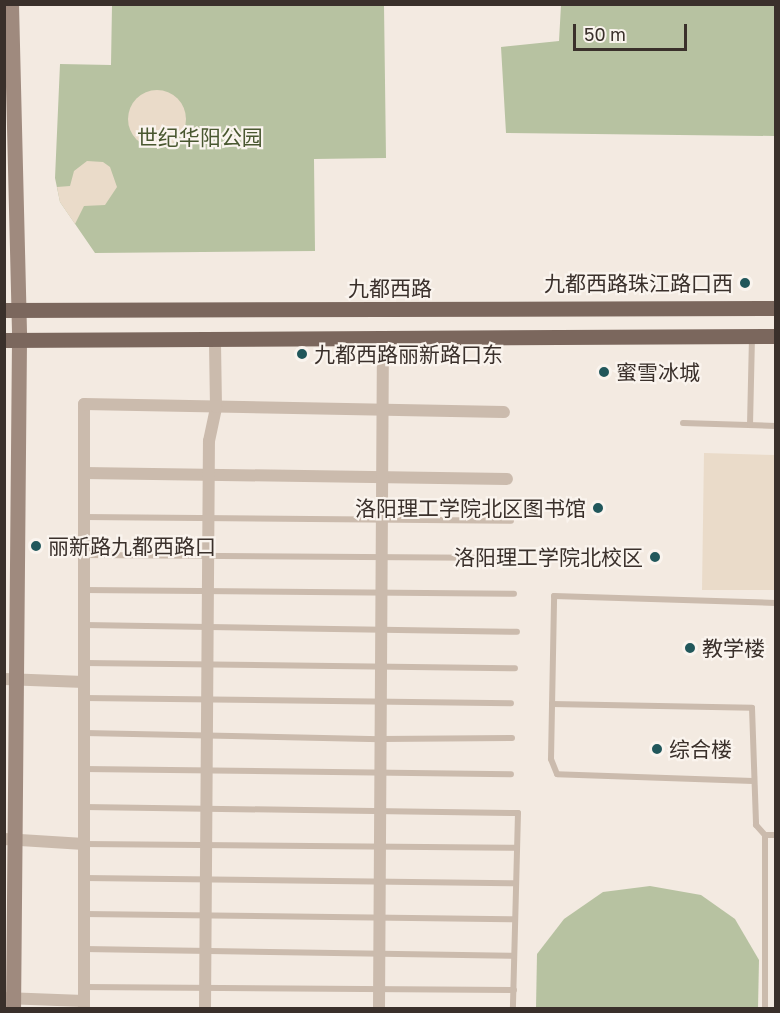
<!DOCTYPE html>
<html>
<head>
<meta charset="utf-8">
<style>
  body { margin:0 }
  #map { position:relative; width:780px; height:1013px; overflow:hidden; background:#f3eae1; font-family:"Golos Text","Noto Sans SC",sans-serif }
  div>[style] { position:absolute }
  .green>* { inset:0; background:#b7c2a1 }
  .plaza>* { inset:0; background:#eadbc9 }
  .round { border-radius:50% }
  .lane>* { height:6px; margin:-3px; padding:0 3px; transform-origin:3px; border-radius:3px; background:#cbbbad }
  .street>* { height:12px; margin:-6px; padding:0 6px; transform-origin:6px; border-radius:6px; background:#cbbbad }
  .secondary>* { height:15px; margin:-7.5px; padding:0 7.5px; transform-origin:7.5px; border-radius:7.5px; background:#9f8a7e }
  .primary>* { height:15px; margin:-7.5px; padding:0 7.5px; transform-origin:7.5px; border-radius:7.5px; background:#7b675d }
  .dots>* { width:16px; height:16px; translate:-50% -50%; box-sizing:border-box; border:3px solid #faf4ee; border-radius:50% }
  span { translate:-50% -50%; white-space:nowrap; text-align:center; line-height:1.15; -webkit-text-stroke:4.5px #faf4ee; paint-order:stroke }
  .park-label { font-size:21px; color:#495730 }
  .poi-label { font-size:21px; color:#3a302b }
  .right { translate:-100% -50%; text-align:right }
  .left { translate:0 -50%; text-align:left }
  .street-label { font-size:21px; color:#3a302b }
  .frame { position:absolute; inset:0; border:6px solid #3a302b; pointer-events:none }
  .scale { position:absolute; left:573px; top:24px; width:114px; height:27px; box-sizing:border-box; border:3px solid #3a302b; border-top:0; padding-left:8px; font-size:18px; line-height:21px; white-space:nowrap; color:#3a302b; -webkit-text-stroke:4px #faf4ee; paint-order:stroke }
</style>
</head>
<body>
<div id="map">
  <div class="green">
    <div style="clip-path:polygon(112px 5px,384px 5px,386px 158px,314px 159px,315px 251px,95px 253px,60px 202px,55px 178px,60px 64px,111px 65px)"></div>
    <div style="clip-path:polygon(561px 5px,775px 5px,775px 136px,506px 133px,501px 47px,559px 41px)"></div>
    <div style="clip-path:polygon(650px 886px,701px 895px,735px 919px,759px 960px,758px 1008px,536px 1008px,537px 954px,564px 919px,603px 892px)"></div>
  </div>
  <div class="plaza">
    <div class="round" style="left:128px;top:90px;width:58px;height:58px"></div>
    <div style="clip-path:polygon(87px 161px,103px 162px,110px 167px,117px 187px,105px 205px,84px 206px,75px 224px,60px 202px,57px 187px,70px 186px,74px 171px)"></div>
    <div style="clip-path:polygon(704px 453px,775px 455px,775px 590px,702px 590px)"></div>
  </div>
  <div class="lane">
    <div style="left:683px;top:423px;width:93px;rotate:1.8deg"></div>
    <div style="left:750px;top:425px;width:88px;rotate:-88.7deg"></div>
    <div style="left:84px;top:517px;width:427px;rotate:0.5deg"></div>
    <div style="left:84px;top:555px;width:430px;rotate:0.4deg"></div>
    <div style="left:84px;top:590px;width:430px;rotate:0.5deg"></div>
    <div style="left:84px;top:625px;width:433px;rotate:0.9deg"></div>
    <div style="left:84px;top:663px;width:431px;rotate:0.7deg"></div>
    <div style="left:84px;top:698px;width:427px;rotate:0.7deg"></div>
    <div style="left:552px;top:704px;width:200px;rotate:1.1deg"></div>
    <div style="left:752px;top:708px;width:117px;rotate:88deg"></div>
    <div style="left:756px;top:825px;width:13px;rotate:48deg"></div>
    <div style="left:765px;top:835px;width:173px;rotate:90deg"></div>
    <div style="left:84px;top:733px;width:297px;rotate:1.2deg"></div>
    <div style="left:381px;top:739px;width:131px;rotate:-0.4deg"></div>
    <div style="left:84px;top:769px;width:427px;rotate:0.7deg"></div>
    <div style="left:753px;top:781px;width:196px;rotate:-178deg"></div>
    <div style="left:557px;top:774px;width:16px;rotate:-112deg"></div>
    <div style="left:551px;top:759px;width:163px;rotate:-88.9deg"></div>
    <div style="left:554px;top:596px;width:222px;rotate:1.8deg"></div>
    <div style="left:84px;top:807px;width:434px;rotate:0.8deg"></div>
    <div style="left:518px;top:813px;width:195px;rotate:91.5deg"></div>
    <div style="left:765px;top:835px;width:11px"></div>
    <div style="left:84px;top:844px;width:433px;rotate:0.5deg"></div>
    <div style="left:84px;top:878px;width:432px;rotate:0.7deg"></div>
    <div style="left:84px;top:914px;width:431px;rotate:0.7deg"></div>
    <div style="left:84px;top:949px;width:430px;rotate:0.9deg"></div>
    <div style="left:84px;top:987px;width:430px;rotate:0.4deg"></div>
  </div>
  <div class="street">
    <div style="left:84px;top:473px;width:423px;rotate:0.8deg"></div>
    <div style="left:4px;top:679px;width:80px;rotate:2.1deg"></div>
    <div style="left:4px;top:839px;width:80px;rotate:3.6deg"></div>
    <div style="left:4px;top:998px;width:80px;rotate:2.1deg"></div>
    <div style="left:84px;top:1008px;width:604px;rotate:-90deg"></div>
    <div style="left:84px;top:404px;width:420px;rotate:1.1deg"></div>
    <div style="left:205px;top:1008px;width:567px;rotate:-89.6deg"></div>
    <div style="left:209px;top:441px;width:35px;rotate:-78deg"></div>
    <div style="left:216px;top:407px;width:67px;rotate:-90.9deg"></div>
    <div style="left:379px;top:1008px;width:669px;rotate:-89.66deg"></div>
  </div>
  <div class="secondary">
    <div style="left:11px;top:4px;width:336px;rotate:88.6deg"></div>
    <div style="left:19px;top:340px;width:668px;rotate:90.51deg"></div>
  </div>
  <div class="primary">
    <div style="left:4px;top:310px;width:772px;rotate:-0.15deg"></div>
    <div style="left:4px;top:340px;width:772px;rotate:-0.3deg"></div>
  </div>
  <div class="dots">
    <div style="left:745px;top:283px;background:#21575b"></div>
    <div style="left:302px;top:354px;background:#21575b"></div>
    <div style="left:604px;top:372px;background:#21575b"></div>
    <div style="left:598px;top:508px;background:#21575b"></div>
    <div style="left:36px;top:546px;background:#21575b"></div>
    <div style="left:655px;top:557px;background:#21575b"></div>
    <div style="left:690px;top:648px;background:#21575b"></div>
    <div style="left:657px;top:749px;background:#21575b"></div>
  </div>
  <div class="park-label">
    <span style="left:200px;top:137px">世纪华阳公园</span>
  </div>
  <div class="poi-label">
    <span class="right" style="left:733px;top:283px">九都西路珠江路口西</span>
    <span class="left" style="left:314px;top:354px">九都西路丽新路口东</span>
    <span class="left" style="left:616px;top:372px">蜜雪冰城</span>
    <span class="right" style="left:586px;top:508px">洛阳理工学院北区图书馆</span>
    <span class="left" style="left:48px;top:546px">丽新路九都西路口</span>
    <span class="right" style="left:643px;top:557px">洛阳理工学院北校区</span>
    <span class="left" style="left:702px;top:648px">教学楼</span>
    <span class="left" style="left:669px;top:749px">综合楼</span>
  </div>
  <div class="street-label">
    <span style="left:390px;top:288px">九都西路</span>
  </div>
  <div class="frame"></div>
  <div class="scale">50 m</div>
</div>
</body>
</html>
